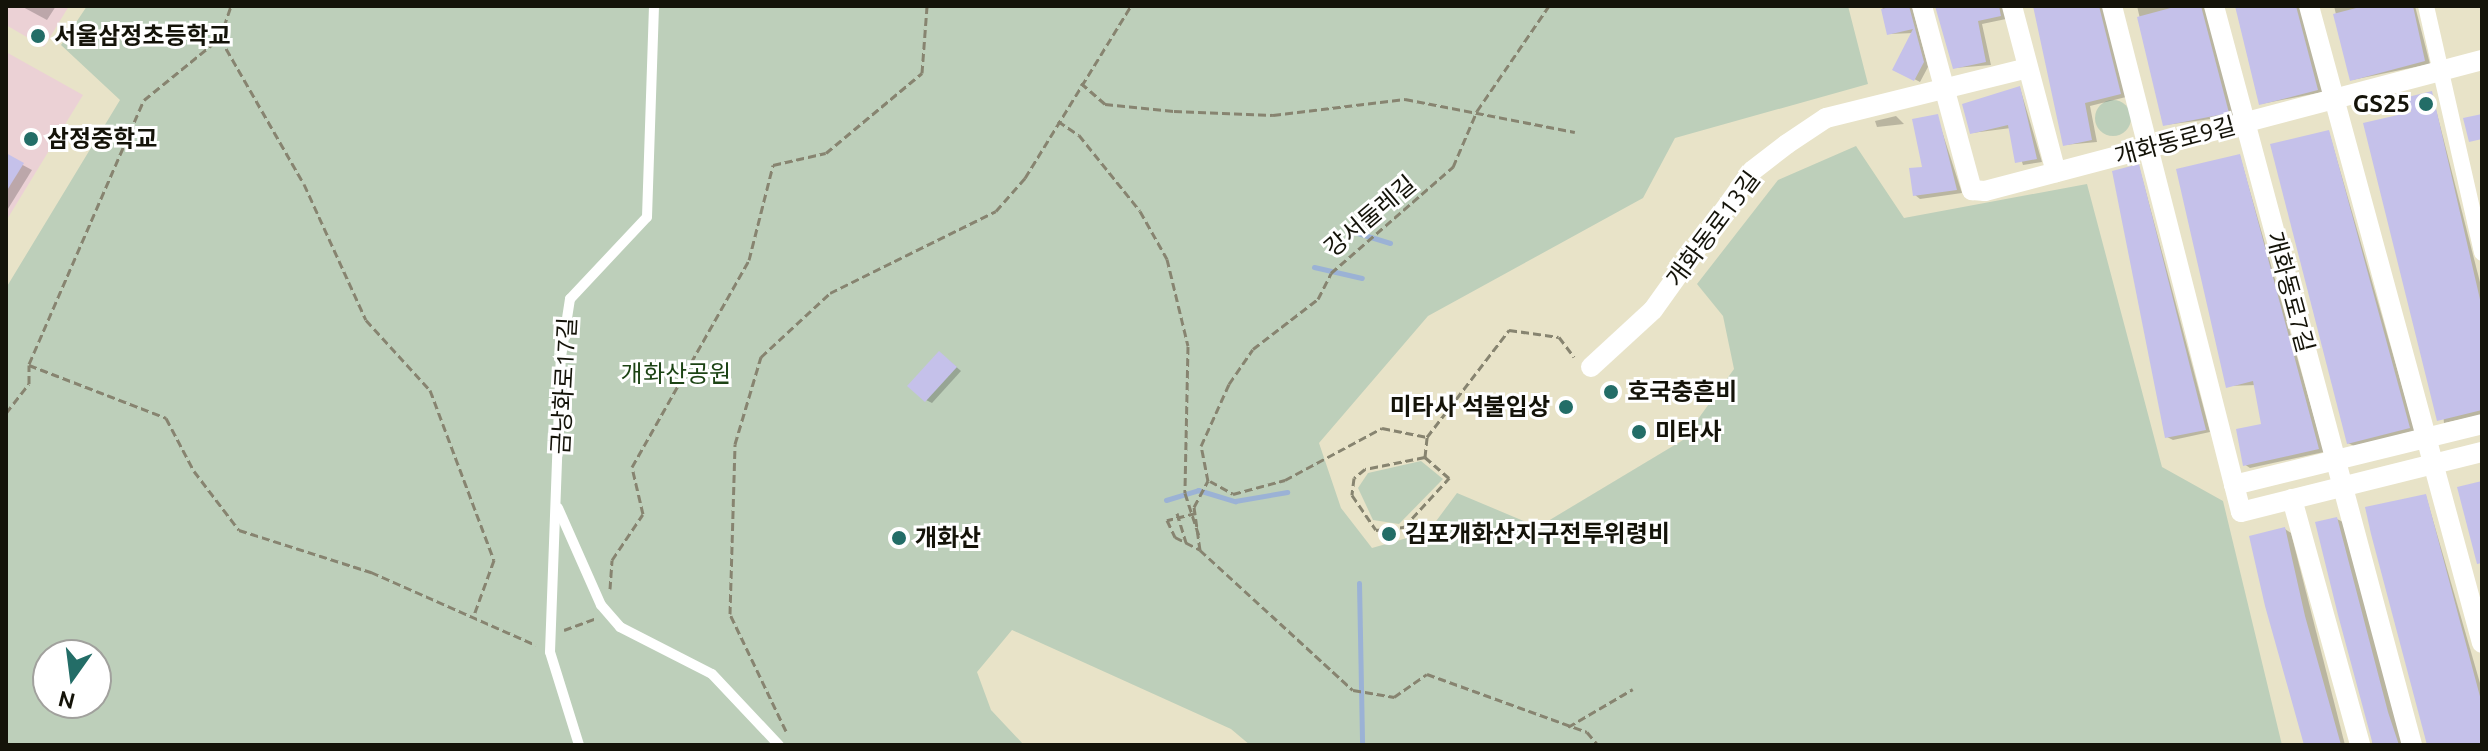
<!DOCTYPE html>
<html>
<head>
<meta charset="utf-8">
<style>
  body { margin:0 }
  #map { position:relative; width:2488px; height:751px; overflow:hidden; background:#e8e3c8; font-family:Ubuntu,"Noto Sans KR",sans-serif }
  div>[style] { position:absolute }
  .education>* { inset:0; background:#ebd1d5 }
  .green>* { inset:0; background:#bdcfba }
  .round { border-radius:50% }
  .shadow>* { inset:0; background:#0003 }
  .stream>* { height:5px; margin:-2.5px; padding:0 2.5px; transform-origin:2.5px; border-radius:2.5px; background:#9bb2d5 }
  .building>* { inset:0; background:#c5c1ea }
  .path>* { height:3px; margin-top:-1.5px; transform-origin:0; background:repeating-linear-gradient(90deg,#878470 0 8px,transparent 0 12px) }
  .service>* { height:10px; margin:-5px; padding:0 5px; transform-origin:5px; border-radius:5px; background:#fff }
  .pedestrian>* { height:16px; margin:-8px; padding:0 8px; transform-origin:8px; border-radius:8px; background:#fff }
  .minor>* { height:20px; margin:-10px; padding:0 10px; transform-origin:10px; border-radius:10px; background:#fff }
  .dots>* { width:22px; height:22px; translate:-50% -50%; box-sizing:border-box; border:4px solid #fff; border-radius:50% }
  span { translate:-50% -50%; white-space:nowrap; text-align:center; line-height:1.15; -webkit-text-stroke:6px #fff; paint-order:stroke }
  .poi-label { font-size:24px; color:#141309; font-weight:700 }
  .left { translate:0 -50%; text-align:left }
  .right { translate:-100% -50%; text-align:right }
  .street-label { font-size:24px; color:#141309 }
  .park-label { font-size:24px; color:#1c4314 }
  .frame { position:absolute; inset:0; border:8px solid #141309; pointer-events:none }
  .north { position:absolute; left:32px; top:639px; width:80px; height:80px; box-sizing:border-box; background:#fff; border:2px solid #a1a19d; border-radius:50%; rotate:194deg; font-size:22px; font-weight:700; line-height:32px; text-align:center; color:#141309 }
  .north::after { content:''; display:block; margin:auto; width:28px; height:36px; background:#236d67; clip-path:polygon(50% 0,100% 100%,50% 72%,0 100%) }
</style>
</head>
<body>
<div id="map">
  <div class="education">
    <div style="clip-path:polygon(6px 6px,69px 6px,44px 47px,6px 25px)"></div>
    <div style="clip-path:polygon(6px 52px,83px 95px,6px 221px)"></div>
  </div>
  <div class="green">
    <div style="clip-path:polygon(evenodd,87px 6px,1848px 6px,1868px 84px,1675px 138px,1643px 198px,1428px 316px,1319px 443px,1341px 508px,1372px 548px,1428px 532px,1457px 493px,1538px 527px,1683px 440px,1734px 369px,1723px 316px,1697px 284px,1778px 180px,1856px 146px,1904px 218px,2087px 184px,2162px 467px,2223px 501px,2282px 745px,1250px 745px,1231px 729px,1012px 630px,977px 672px,991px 710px,1024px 745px,6px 745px,6px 288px,120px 100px,61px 45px,87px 6px,48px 655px,96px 655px,96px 703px,48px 703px,48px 655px)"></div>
    <div class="round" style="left:2095px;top:100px;width:36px;height:36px"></div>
    <div style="clip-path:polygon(1421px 461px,1443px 479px,1399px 524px,1373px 520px,1358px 488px,1368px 473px)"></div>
  </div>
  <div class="shadow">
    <div style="clip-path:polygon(21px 6px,56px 6px,47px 20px)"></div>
    <div style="clip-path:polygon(1882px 6px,1912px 6px,1928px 67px,1920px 82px,1895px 69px,1914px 33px,1889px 34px)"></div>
    <div style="clip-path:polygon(1939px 6px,2004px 6px,2006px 19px,1982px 24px,1991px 65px,1954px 68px)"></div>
    <div style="clip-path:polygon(2035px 6px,2104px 6px,2126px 97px,2090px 106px,2097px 142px,2064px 145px)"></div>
    <div style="clip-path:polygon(2137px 6px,2207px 6px,2234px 116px,2165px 125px)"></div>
    <div style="clip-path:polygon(2236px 6px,2302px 6px,2323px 92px,2261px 104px)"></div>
    <div style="clip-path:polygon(2334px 6px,2415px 6px,2430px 64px,2352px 80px)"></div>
    <div style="clip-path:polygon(2020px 88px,2042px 162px,2023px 165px,2011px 128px,1972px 133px)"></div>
    <div style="clip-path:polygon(2432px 94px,2482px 290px,2482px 415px,2444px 423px,2414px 113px)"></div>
    <div style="clip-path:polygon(1896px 116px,1904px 124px,1877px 127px,1875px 121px)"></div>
    <div style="clip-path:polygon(1937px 116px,1962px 193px,1920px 199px,1915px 195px)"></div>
    <div style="clip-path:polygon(2329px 132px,2415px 431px,2354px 446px,2348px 443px)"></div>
    <div style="clip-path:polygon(6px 156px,32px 170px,6px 212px)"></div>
    <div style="clip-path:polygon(2240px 156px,2324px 452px,2250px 468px,2244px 464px,2263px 426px,2256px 385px,2228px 386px)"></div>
    <div style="clip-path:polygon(2139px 166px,2210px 432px,2173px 440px,2167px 437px)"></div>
    <div style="clip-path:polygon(945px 357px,961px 371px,932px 403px,926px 400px)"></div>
    <div style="clip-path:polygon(2426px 496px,2482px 690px,2482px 745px,2429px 745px)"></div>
    <div style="clip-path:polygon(2337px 519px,2343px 522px,2403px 745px,2373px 745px)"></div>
    <div style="clip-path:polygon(2285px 529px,2291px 533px,2345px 745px,2305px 745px)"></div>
  </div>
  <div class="stream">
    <div style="left:1348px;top:230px;width:44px;rotate:17.2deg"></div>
    <div style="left:1314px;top:267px;width:49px;rotate:12.9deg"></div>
    <div style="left:1166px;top:500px;width:34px;rotate:-17deg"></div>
    <div style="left:1198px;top:490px;width:39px;rotate:17deg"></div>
    <div style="left:1235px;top:501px;width:53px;rotate:-9.8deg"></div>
    <div style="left:1359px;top:583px;width:160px;rotate:88.9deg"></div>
  </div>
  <div class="building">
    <div style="clip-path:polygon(1895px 6px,1909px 6px,1924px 62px,1914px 81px,1892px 70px,1913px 29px,1887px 35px,1881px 9px)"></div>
    <div style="clip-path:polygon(1935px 6px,1999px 6px,2001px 16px,1978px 21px,1986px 62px,1953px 69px)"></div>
    <div style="clip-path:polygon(2033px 6px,2099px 6px,2121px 94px,2085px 103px,2092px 140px,2063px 146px)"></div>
    <div style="clip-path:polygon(2178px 6px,2201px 6px,2229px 113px,2163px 126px,2137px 17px)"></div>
    <div style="clip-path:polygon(2235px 6px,2296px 6px,2318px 90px,2259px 105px)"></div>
    <div style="clip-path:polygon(2364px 6px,2413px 6px,2425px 61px,2350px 81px,2333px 14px)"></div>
    <div style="clip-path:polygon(2020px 86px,2037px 159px,2015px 163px,2008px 125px,1970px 134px,1962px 104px)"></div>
    <div style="clip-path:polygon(2432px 91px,2482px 308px,2482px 410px,2437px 421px,2363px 123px,2411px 112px,2408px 97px)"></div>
    <div style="clip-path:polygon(1938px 114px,1957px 190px,1913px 196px,1909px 168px,1922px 167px,1912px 119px)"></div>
    <div style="clip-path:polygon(2482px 114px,2482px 139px,2469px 142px,2463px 118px)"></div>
    <div style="clip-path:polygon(2329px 130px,2410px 428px,2347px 444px,2270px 144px)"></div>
    <div style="clip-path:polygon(6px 153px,24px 163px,6px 192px)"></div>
    <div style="clip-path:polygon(2240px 154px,2319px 449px,2243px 466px,2236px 429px,2261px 424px,2253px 381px,2226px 388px,2176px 169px)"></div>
    <div style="clip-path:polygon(2139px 164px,2206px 430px,2165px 438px,2112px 171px)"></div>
    <div style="clip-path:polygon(939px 351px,957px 367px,925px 402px,907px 386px)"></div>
    <div style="clip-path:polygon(2482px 481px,2482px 563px,2477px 564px,2457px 487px)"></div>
    <div style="clip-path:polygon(2426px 494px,2482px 704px,2482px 745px,2427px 745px,2371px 534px,2365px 507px)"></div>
    <div style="clip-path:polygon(2337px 517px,2388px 712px,2399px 745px,2373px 745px,2338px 615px,2315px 522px)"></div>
    <div style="clip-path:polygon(2285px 527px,2305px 616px,2341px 745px,2304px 745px,2265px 606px,2249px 536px)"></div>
  </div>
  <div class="path">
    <div style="left:220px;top:38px;width:168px;rotate:60.1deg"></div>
    <div style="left:304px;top:184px;width:149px;rotate:65.5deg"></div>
    <div style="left:366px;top:320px;width:95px;rotate:47.6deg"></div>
    <div style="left:430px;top:390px;width:182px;rotate:69.4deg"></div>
    <div style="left:494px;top:560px;width:59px;rotate:110deg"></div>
    <div style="left:1081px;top:83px;width:32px;rotate:41deg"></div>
    <div style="left:1105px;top:104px;width:69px;rotate:5.8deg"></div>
    <div style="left:1174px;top:111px;width:99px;rotate:2.3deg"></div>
    <div style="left:1273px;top:115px;width:133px;rotate:-6.9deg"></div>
    <div style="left:1405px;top:99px;width:173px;rotate:11deg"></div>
    <div style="left:1058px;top:121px;width:25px;rotate:34deg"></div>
    <div style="left:1079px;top:135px;width:97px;rotate:51.2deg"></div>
    <div style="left:1140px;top:211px;width:55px;rotate:60.6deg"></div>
    <div style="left:1167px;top:259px;width:89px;rotate:76.4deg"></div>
    <div style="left:1188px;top:346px;width:147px;rotate:91.2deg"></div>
    <div style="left:1185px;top:493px;width:48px;rotate:71.9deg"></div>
    <div style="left:29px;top:364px;width:288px;rotate:-66.5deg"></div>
    <div style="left:144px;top:100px;width:98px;rotate:-39.2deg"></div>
    <div style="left:220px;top:38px;width:34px;rotate:-71deg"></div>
    <div style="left:6px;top:413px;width:37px;rotate:-52deg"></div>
    <div style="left:29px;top:384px;width:19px;rotate:-90deg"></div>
    <div style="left:29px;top:365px;width:147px;rotate:21.1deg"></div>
    <div style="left:166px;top:418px;width:60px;rotate:62.2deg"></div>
    <div style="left:194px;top:471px;width:74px;rotate:52.7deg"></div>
    <div style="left:239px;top:530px;width:139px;rotate:17.7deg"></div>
    <div style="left:371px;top:572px;width:180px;rotate:23.9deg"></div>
    <div style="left:1425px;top:457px;width:61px;rotate:168.7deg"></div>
    <div style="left:1365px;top:469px;width:14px;rotate:141deg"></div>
    <div style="left:1354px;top:478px;width:17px;rotate:97deg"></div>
    <div style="left:1352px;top:495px;width:42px;rotate:55.6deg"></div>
    <div style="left:1376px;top:530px;width:28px;rotate:-6deg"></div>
    <div style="left:1404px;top:527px;width:67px;rotate:-47.4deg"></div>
    <div style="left:1449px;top:478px;width:32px;rotate:-139deg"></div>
    <div style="left:1425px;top:457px;width:20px;rotate:-84deg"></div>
    <div style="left:1427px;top:437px;width:135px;rotate:-52.5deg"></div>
    <div style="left:1509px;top:330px;width:50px;rotate:8deg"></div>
    <div style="left:1559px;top:337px;width:25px;rotate:53deg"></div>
    <div style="left:1210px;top:481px;width:26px;rotate:29deg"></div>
    <div style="left:1233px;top:494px;width:54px;rotate:-15.1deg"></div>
    <div style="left:1285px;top:480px;width:110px;rotate:-28.2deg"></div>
    <div style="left:1382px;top:428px;width:46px;rotate:11.3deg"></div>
    <div style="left:1177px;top:513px;width:31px;rotate:73deg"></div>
    <div style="left:1196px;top:513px;width:30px;rotate:166deg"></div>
    <div style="left:1167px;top:520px;width:19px;rotate:65deg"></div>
    <div style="left:1175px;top:537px;width:28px;rotate:27deg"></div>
    <div style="left:1200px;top:550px;width:207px;rotate:42.5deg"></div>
    <div style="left:1353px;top:690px;width:42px;rotate:9.7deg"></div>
    <div style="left:1394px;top:697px;width:40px;rotate:-34.9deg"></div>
    <div style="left:1427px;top:674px;width:170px;rotate:19.9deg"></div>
    <div style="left:1587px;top:732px;width:17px;rotate:50deg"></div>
    <div style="left:1200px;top:550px;width:43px;rotate:-97.9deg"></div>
    <div style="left:1194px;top:507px;width:30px;rotate:-62deg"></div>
    <div style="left:1208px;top:481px;width:36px;rotate:-101deg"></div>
    <div style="left:1201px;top:446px;width:68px;rotate:-65.7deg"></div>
    <div style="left:1229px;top:384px;width:42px;rotate:-55.6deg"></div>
    <div style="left:1253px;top:349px;width:82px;rotate:-37.6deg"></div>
    <div style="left:1318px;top:299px;width:29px;rotate:-63deg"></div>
    <div style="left:1331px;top:273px;width:162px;rotate:-41deg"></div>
    <div style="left:1453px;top:167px;width:61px;rotate:-66.8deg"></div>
    <div style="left:1477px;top:111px;width:127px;rotate:-55.6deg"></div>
    <div style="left:610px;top:589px;width:29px;rotate:-86deg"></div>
    <div style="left:612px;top:560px;width:55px;rotate:-56deg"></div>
    <div style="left:643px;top:514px;width:48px;rotate:-103.2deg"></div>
    <div style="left:632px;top:467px;width:238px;rotate:-60.5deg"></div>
    <div style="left:749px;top:260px;width:98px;rotate:-75.8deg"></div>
    <div style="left:773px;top:165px;width:54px;rotate:-12.8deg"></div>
    <div style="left:826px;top:153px;width:125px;rotate:-39.8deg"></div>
    <div style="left:922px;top:73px;width:67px;rotate:-85.7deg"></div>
    <div style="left:564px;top:630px;width:33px;rotate:-20deg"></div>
    <div style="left:1568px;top:727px;width:75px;rotate:-30.3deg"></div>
    <div style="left:786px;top:731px;width:130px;rotate:-115.6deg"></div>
    <div style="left:730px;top:614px;width:170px;rotate:-88.3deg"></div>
    <div style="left:735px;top:444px;width:91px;rotate:-73.4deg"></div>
    <div style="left:761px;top:357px;width:94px;rotate:-42.8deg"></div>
    <div style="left:830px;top:293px;width:185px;rotate:-26.3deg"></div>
    <div style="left:996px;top:211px;width:44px;rotate:-48.7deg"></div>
    <div style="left:1025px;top:178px;width:202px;rotate:-58.4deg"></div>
  </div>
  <div class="service">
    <div style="left:558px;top:508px;width:106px;rotate:66.1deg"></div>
    <div style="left:601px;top:605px;width:29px;rotate:49deg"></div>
    <div style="left:620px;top:627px;width:103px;rotate:27.1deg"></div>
    <div style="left:712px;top:674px;width:98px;rotate:46.7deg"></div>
    <div style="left:579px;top:745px;width:97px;rotate:-107.3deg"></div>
    <div style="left:550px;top:652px;width:295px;rotate:-87.9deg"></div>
    <div style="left:561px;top:357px;width:59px;rotate:-81.2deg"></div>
    <div style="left:570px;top:299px;width:112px;rotate:-46.8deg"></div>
    <div style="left:647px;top:217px;width:211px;rotate:-88.1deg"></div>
  </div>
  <div class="pedestrian">
    <div style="left:2426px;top:6px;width:253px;rotate:77.2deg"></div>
  </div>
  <div class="minor">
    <div style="left:1922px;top:6px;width:191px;rotate:74.8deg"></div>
    <div style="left:1972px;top:190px;width:13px;rotate:4deg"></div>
    <div style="left:1985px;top:191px;width:514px;rotate:-14.77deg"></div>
    <div style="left:2012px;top:6px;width:172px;rotate:75.2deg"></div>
    <div style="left:2112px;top:6px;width:522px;rotate:75.7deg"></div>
    <div style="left:2241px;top:512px;width:248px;rotate:-14deg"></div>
    <div style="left:2214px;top:6px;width:765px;rotate:75deg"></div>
    <div style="left:2309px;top:6px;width:660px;rotate:74.81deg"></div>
    <div style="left:1591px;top:367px;width:84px;rotate:-42.6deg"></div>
    <div style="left:1653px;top:310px;width:171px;rotate:-54.5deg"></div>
    <div style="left:1752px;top:171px;width:44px;rotate:-37.6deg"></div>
    <div style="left:1787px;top:144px;width:47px;rotate:-33.7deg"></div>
    <div style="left:1826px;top:118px;width:208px;rotate:-13.9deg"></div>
    <div style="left:2234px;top:485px;width:255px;rotate:-13.8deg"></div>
    <div style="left:2292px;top:499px;width:255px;rotate:74.5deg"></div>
  </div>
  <div class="dots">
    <div style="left:38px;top:36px;background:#236d67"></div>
    <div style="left:2426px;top:104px;background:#236d67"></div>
    <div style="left:31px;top:139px;background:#236d67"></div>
    <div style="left:1611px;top:392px;background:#236d67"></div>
    <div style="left:1566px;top:407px;background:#236d67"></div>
    <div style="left:1639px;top:432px;background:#236d67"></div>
    <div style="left:1389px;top:534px;background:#236d67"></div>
    <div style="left:899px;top:538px;background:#236d67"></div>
  </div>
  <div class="poi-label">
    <span class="left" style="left:54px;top:36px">서울삼정초등학교</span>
    <span class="right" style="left:2410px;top:104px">GS25</span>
    <span class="left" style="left:47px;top:139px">삼정중학교</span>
    <span class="left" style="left:1627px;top:392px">호국충흔비</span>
    <span class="right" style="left:1550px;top:407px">미타사 석불입상</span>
    <span class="left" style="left:1655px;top:432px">미타사</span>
    <span class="left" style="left:1405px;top:534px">김포개화산지구전투위령비</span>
    <span class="left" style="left:915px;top:538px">개화산</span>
  </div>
  <div class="street-label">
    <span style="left:2175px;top:141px;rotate:-15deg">개화동로9길</span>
    <span style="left:1370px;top:216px;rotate:-40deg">강서둘레길</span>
    <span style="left:1713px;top:229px;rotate:-53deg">개화동로13길</span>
    <span style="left:2290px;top:292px;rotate:75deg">개화동로7길</span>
    <span style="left:564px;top:386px;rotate:-87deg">금낭화로17길</span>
  </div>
  <div class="park-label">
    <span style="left:676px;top:374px">개화산공원</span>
  </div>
  <div class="frame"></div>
  <div class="north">N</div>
</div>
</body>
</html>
